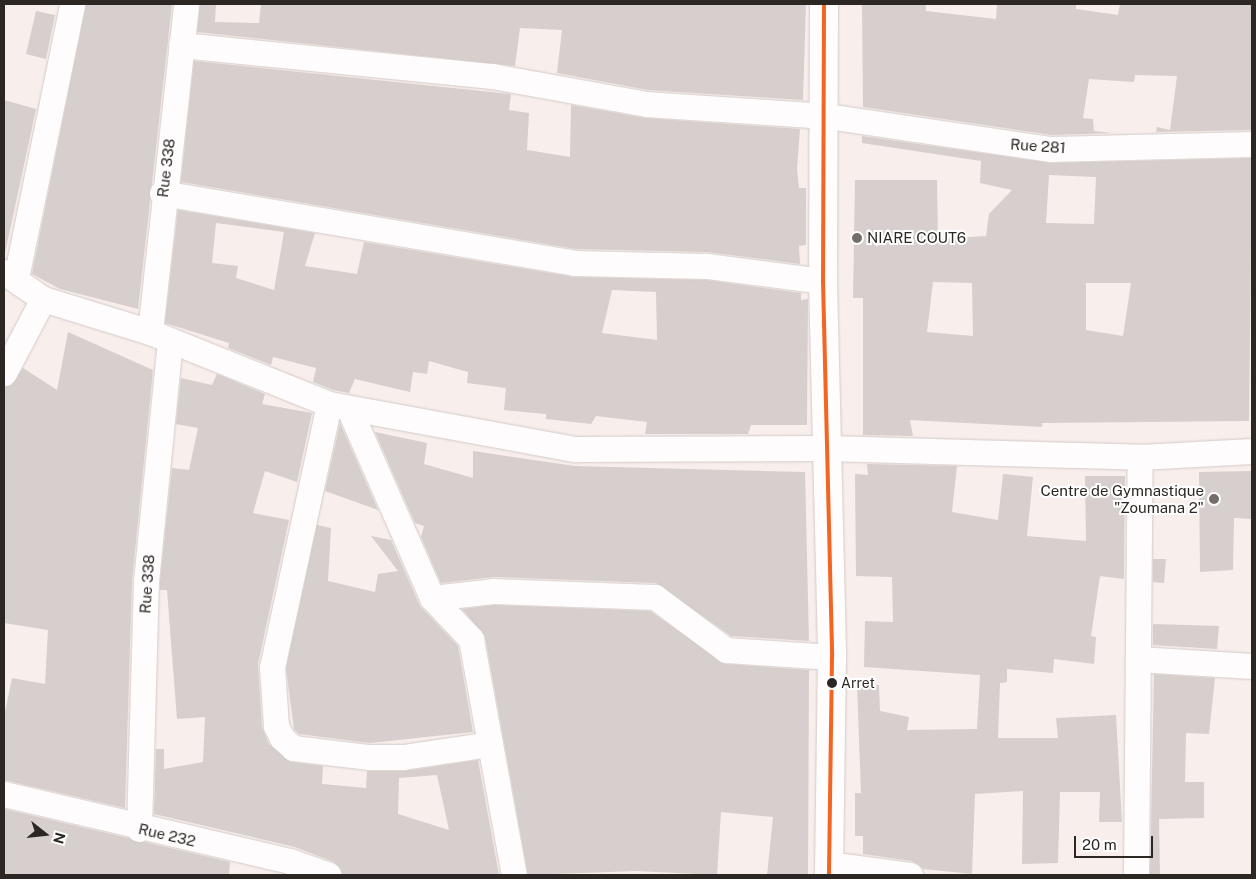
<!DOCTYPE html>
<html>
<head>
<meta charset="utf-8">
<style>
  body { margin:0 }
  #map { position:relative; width:1256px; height:879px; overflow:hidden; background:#f8eeeb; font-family:"Public Sans",sans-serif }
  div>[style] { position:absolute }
  .building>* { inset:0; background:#d7cfcd }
  .roads { filter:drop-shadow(0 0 1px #d3cbc8) drop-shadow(0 0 1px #d3cbc8) }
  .street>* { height:25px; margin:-12.5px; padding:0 12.5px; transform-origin:12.5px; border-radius:12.5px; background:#fefcfc }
  .secondary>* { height:28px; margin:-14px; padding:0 14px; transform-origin:14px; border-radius:14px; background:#fefcfc }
  .bus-1>* { height:4px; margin:-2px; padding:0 2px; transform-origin:2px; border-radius:2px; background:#f26522 }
  .dots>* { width:14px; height:14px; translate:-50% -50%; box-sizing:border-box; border:2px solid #fff; border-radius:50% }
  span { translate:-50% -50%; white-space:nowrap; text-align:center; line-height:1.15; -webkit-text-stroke:4px #fff; paint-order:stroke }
  .bus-label { font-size:14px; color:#2d2724 }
  .left { translate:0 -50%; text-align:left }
  .street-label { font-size:15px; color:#2d2724 }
  .poi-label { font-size:15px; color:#2d2724 }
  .right { translate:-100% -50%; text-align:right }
  .frame { position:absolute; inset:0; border:5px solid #2d2724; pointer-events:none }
  .north { position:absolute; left:20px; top:809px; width:50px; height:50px; -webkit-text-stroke:4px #fff; paint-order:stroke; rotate:106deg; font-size:14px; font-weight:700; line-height:20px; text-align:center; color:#2d2724 }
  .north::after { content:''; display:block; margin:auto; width:18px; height:22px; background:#2d2724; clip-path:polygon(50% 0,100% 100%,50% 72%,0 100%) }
  .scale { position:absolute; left:1074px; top:836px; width:79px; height:22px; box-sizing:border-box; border:2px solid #2d2724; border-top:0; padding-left:6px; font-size:15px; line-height:18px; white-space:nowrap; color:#2d2724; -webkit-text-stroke:4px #fff; paint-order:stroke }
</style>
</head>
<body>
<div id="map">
  <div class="building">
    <div style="clip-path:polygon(86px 4px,172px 4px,138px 309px,60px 289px,32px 274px)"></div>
    <div style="clip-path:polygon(200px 4px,216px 4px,215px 22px,259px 23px,261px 4px,806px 4px,803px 100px,648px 90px,557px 73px,562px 30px,520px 28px,515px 66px,197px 32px)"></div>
    <div style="clip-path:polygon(926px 4px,926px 11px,996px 19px,997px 4px,1076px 4px,1076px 9px,1118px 15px,1120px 4px,1252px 4px,1252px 130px,1156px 132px,1157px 127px,1170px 130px,1177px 76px,1135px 75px,1134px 82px,1089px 79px,1083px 118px,1093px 119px,1094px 131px,1112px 133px,1052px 135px,863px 107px,862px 5px)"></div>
    <div style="clip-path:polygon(36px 11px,55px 15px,46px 59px,26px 54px)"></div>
    <div style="clip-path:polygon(194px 61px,511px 94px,509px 110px,529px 113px,527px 150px,570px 157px,571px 105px,645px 118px,800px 129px,797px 169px,799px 188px,806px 188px,806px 245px,799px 246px,800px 264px,707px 252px,576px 249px,181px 182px)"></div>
    <div style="clip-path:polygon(4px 100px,36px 109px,4px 258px)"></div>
    <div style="clip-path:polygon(evenodd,862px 136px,1051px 163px,1252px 158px,1249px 421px,1042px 423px,1042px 427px,910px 420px,913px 436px,863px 435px,863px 298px,853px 298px,855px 180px,937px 180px,938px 239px,986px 236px,989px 214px,1012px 190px,980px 183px,981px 161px,862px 143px,862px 136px,1049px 175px,1096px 177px,1094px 224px,1046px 223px,1049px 175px,862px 136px,933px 282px,972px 283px,973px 336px,927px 332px,933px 282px,862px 136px,1086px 283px,1131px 283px,1123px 336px,1086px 330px,1086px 283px)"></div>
    <div style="clip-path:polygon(evenodd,178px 210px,315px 233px,305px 266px,357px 274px,364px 242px,573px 277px,706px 280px,801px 293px,801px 300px,808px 299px,807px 425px,751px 425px,748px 434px,645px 434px,647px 422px,596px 416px,591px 424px,546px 419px,546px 414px,504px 410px,506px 388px,467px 383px,468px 372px,429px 361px,427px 374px,413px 372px,410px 392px,355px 379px,349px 393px,333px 390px,313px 382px,316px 368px,273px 357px,271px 365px,228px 348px,229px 343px,165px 323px,178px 210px,216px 223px,284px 232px,274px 290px,236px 278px,238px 266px,212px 263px,216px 223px,178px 210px,612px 290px,656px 292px,657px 340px,602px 333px,612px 290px)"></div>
    <div style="clip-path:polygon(68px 332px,153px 370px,132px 581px,125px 808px,4px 780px,4px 717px,12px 678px,45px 684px,48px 630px,4px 623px,4px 387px,12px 385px,23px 368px,57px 390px)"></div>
    <div style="clip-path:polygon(evenodd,217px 374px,265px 394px,262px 404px,312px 413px,297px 482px,265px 471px,253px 513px,289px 520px,258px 664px,262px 727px,269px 744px,291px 762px,323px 766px,322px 784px,366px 788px,367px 771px,405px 771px,478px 760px,499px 875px,343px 875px,334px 862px,295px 847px,154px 814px,156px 749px,164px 749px,164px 769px,203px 762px,205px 717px,177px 719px,167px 590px,160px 590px,160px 582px,172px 468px,189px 470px,198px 428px,176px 424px,181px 378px,212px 385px,217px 374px,437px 775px,449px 830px,398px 814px,399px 778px,437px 775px)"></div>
    <div style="clip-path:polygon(340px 423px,378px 510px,325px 491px)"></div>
    <div style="clip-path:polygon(375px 432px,427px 443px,424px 464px,473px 478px,473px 451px,575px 466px,805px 472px,809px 641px,731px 636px,656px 583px,494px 577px,441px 583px,421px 537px,424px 526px,415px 523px)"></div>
    <div style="clip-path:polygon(867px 464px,957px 466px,952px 512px,998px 520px,1003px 474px,1033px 477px,1027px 536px,1086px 541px,1085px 476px,1125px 476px,1124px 579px,1100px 576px,1091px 636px,1096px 637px,1094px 664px,1054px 659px,1053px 673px,1007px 669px,1007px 682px,1000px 683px,998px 738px,1058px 738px,1056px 718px,1116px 715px,1122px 822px,1099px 822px,1100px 792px,1060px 792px,1058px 863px,1022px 864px,1023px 791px,975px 794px,972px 874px,923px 869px,912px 861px,863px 854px,863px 836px,855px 836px,855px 793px,861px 793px,857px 685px,879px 685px,880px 711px,909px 717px,907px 730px,977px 729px,980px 675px,864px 667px,865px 621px,893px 622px,892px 577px,856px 576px,855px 474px,868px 475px)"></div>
    <div style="clip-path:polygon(1252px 471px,1252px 519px,1234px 518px,1233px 570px,1200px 572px,1199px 472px)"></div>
    <div style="clip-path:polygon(317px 525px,331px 528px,328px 581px,375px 592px,378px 574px,398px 571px,371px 536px,391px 540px,420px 606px,458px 646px,473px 732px,370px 743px,299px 734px,294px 729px,286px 668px)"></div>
    <div style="clip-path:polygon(1153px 559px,1166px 559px,1164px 583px,1153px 582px)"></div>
    <div style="clip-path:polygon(494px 605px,650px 611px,725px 664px,809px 670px,808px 875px,767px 875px,773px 817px,721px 812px,717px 875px,636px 871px,528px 875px,485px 636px,462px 609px)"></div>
    <div style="clip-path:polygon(1153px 624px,1219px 626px,1217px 649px,1153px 645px)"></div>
    <div style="clip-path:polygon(1154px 674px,1215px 678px,1209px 734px,1186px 733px,1185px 782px,1204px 782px,1204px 818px,1159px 819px,1160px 875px,1150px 875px)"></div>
    <div style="clip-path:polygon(4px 809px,230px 862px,229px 875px,4px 875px)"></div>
  </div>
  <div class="roads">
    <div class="street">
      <div style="left:181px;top:45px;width:313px;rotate:5.7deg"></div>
      <div style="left:492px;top:76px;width:157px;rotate:10.3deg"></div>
      <div style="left:646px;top:104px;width:181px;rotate:3.8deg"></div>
      <div style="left:827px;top:116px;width:226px;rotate:8.4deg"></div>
      <div style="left:1051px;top:149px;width:201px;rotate:-1.4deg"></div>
      <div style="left:162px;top:193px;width:419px;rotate:9.6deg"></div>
      <div style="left:575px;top:263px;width:132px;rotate:1.3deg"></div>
      <div style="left:707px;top:266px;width:117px;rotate:7.4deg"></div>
      <div style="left:4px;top:272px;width:47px;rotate:34.7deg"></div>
      <div style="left:43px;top:299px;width:112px;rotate:17.1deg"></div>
      <div style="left:150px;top:332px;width:193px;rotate:21.9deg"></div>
      <div style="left:329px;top:404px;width:250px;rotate:10.4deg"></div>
      <div style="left:575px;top:449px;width:252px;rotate:-0.2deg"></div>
      <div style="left:827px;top:448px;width:313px;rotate:1.6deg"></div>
      <div style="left:1140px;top:457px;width:112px;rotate:-3.1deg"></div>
      <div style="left:16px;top:278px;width:280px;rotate:-78.4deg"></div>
      <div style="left:150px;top:332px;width:330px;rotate:-83.7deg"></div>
      <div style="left:4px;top:373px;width:84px;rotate:-62.2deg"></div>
      <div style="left:329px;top:404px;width:269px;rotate:102.2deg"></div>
      <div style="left:272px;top:667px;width:59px;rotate:86.1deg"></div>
      <div style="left:276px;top:726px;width:13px;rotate:63deg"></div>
      <div style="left:282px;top:738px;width:15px;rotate:42deg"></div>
      <div style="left:293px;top:748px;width:77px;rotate:6.8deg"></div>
      <div style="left:369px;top:757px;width:34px"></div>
      <div style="left:403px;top:757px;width:88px;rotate:-8.5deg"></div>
      <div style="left:350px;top:411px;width:204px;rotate:66.3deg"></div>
      <div style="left:432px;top:598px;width:57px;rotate:46.4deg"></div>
      <div style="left:471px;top:639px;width:240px;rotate:79.7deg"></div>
      <div style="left:432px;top:598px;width:61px;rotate:-6.5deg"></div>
      <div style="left:493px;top:591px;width:162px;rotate:2.1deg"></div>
      <div style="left:655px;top:597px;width:89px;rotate:36.7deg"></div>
      <div style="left:726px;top:650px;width:106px;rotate:3.8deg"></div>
      <div style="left:1138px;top:659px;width:114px;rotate:3.5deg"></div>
      <div style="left:4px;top:794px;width:294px;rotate:13.2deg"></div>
      <div style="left:290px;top:861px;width:41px;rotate:19.7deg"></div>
      <div style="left:139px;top:829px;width:248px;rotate:-88.4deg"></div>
      <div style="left:146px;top:581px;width:242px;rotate:-84.3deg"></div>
      <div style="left:829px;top:864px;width:82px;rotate:7.7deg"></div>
      <div style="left:1136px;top:875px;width:418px;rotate:-89.5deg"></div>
    </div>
    <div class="secondary">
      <div style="left:824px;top:4px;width:277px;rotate:90.2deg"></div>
      <div style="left:823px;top:281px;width:376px;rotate:88.6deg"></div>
      <div style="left:832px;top:657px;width:218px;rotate:90.8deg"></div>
    </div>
  </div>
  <div class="bus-1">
    <div style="left:824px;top:4px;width:277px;rotate:90.2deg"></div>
    <div style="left:823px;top:281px;width:376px;rotate:88.6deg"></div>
    <div style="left:832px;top:657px;width:218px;rotate:90.8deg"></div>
  </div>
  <div class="dots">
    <div style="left:857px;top:238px;background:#746d6a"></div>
    <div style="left:1214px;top:499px;background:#746d6a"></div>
    <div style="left:832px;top:683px;background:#2d2724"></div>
  </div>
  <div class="bus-label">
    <span class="left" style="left:841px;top:683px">Arret</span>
  </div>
  <div class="street-label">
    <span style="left:1038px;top:146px;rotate:4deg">Rue 281</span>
    <span style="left:166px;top:168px;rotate:-83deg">Rue 338</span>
    <span style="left:147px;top:584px;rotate:-86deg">Rue 338</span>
    <span style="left:167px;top:835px;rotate:13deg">Rue 232</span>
  </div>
  <div class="poi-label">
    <span class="left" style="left:867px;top:238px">NIARE COUT6</span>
    <span class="right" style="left:1204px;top:499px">Centre de Gymnastique<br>"Zoumana 2"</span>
  </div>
  <div class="frame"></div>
  <div class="north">N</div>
  <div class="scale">20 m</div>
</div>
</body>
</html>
